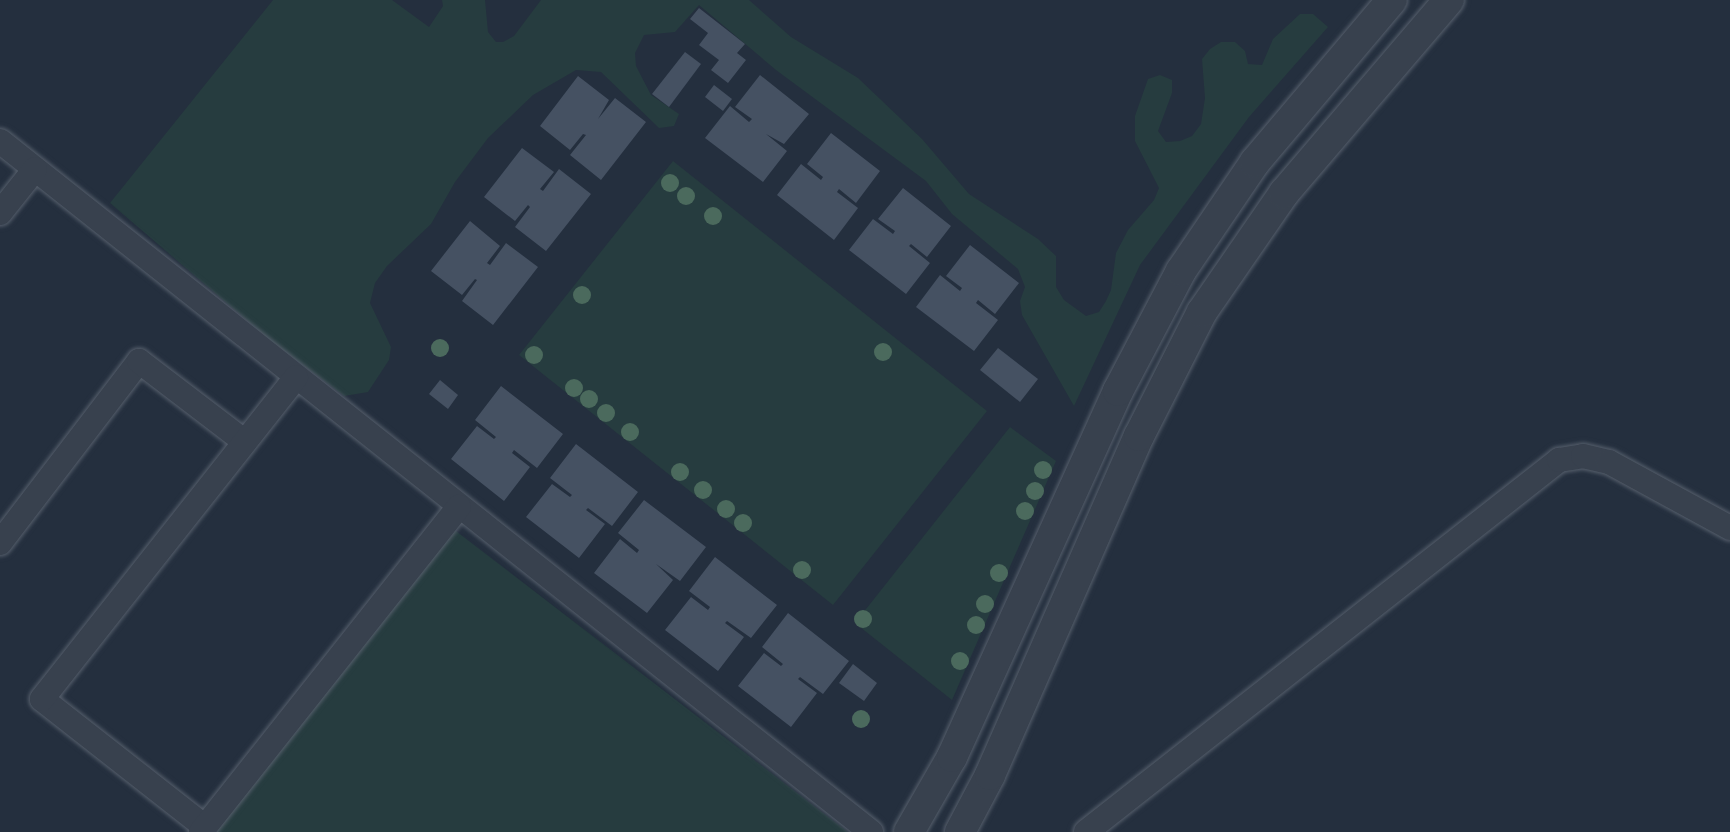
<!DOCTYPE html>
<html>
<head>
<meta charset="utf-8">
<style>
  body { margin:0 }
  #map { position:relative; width:1730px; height:832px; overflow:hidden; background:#242f3e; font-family:Roboto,sans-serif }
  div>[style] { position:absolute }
  .green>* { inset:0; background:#263c3f }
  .building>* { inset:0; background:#455162 }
  .roads { filter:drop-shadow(0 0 2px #565f6c) drop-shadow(0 0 2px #565f6c) }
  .minor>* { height:24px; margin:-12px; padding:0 12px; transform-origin:12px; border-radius:12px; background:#38414e }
  .tertiary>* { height:30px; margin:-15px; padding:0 15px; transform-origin:15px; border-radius:15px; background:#38414e }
  .trees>* { width:18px; height:18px; margin:-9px; border-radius:50%; background:#4b6a5d }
  span { translate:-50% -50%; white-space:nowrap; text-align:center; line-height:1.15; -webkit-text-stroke:4.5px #1d2633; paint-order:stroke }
</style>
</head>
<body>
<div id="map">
  <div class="green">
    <div style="clip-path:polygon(273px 0,392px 0,429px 27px,443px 6px,442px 0,485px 0,488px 32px,496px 42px,503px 42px,514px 36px,541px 0,749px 0,791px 37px,858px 78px,922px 139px,969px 194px,1038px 239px,1056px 256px,1056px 287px,1064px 300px,1086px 316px,1099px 312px,1106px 301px,1111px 290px,1116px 253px,1128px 230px,1154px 200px,1159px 188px,1135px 141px,1135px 116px,1148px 79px,1160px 75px,1172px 80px,1172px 93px,1158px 131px,1166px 142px,1180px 141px,1192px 136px,1201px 124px,1205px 98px,1202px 59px,1210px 49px,1221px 42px,1235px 42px,1245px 51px,1248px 64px,1262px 65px,1273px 39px,1300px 14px,1313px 14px,1328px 27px,1249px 117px,1140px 265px,1074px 406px,1022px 315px,1020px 301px,1025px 287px,1018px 269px,952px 214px,926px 181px,776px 70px,699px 5px,675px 32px,644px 35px,635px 53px,636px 66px,651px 95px,679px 114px,674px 126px,659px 128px,601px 72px,576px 70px,533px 95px,488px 138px,455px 182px,431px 224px,387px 266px,375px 283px,370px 303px,391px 347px,389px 360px,368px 392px,344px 396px,271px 341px,110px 203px)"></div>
    <div style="clip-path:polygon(673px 161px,987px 411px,833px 605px,519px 355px)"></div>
    <div style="clip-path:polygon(1010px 427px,1056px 461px,952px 700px,855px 623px)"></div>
    <div style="clip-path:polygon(452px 528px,848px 832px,215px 832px)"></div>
  </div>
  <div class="building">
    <div style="clip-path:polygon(699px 8px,745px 44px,737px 53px,746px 60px,728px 83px,711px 70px,719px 60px,699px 45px,708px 33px,690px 19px)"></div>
    <div style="clip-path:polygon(685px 52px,701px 64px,669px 107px,652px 94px)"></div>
    <div style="clip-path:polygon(760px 75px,809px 114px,784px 144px,766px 134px,787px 151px,763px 182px,705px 138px,730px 106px,749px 122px,752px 119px,735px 107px)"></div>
    <div style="clip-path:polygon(578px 76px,609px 100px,598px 119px,615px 98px,646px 122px,601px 180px,570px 155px,586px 135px,583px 134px,570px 150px,540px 126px)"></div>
    <div style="clip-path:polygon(714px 85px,732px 99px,723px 111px,705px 97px)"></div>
    <div style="clip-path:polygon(831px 133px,880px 171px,856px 203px,839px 189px,837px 192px,858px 208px,834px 240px,777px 195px,801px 164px,821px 180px,823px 177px,807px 164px)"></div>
    <div style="clip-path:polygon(522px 148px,554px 172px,540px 189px,543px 191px,559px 169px,591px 194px,546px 251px,515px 227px,530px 207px,528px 205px,515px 221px,484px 197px)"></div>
    <div style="clip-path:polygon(903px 188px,951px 226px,927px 257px,911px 244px,909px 246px,930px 263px,906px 294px,849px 250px,873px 219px,893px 234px,895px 231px,878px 219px)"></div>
    <div style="clip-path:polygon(470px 221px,500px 246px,487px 263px,490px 265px,506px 243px,538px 267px,493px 325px,462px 301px,477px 280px,475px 279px,462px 295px,431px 271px)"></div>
    <div style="clip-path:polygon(970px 245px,1019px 283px,995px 314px,978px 300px,976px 303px,998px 320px,974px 351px,916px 307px,940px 275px,960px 291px,962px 288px,946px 276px)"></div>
    <div style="clip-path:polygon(998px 348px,1038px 379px,1020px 402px,980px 370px)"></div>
    <div style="clip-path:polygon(440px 380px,458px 395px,448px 409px,429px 394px)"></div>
    <div style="clip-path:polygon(501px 386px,563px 434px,537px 468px,514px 450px,512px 453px,530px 467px,504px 501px,451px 459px,477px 426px,494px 439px,496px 437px,475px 420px)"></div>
    <div style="clip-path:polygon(576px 444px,638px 492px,612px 526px,588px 508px,586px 510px,605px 524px,579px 558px,526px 517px,552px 484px,570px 497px,572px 495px,550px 478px)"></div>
    <div style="clip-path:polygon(644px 500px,706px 547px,680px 581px,656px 564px,673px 580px,647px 613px,594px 573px,620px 539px,637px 553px,639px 550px,618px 533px)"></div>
    <div style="clip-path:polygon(715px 557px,777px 605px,751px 638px,727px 621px,725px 623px,744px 637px,718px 671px,665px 630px,691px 597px,708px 610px,710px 607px,689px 591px)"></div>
    <div style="clip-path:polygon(788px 613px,849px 661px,823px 694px,800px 677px,798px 679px,817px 693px,791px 727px,738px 686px,764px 653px,781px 666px,783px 664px,762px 647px)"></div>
    <div style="clip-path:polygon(853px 664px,877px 683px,864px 701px,839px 683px)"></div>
  </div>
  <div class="roads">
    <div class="minor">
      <div style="left:0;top:141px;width:1112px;rotate:38.43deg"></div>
      <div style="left:0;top:213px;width:56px;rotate:-51.5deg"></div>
      <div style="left:0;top:543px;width:229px;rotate:-52.6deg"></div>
      <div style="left:139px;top:361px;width:133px;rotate:37.4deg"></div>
      <div style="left:205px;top:827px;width:207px;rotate:-141.9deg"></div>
      <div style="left:42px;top:699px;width:410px;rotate:-51.7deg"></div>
      <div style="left:201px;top:832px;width:415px;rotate:-51.6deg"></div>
      <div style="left:1086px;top:832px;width:602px;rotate:-38.18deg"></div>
      <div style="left:1559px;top:460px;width:24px;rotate:-9deg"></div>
      <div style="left:1583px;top:456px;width:27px;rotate:13deg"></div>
      <div style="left:1609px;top:462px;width:138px;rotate:28.6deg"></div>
    </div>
    <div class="tertiary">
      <div style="left:909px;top:832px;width:86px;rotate:-60.2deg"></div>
      <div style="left:952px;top:757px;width:402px;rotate:-65.6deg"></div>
      <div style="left:1118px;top:391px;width:136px;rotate:-62.3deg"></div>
      <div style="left:1181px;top:271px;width:132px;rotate:-55.8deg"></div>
      <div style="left:1255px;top:162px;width:212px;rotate:-49.8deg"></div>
      <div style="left:960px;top:832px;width:64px;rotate:-62.2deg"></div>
      <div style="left:990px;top:775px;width:370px;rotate:-66.3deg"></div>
      <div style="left:1139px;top:436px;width:139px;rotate:-63.1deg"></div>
      <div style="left:1202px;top:312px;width:145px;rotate:-55.4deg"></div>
      <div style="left:1284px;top:193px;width:254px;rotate:-49.5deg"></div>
    </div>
  </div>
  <div class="trees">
    <div style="left:670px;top:183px"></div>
    <div style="left:686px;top:196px"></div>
    <div style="left:713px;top:216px"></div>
    <div style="left:582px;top:295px"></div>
    <div style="left:440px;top:348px"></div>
    <div style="left:883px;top:352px"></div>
    <div style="left:534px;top:355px"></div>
    <div style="left:574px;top:388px"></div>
    <div style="left:589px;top:399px"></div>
    <div style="left:606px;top:413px"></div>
    <div style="left:630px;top:432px"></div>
    <div style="left:1043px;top:470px"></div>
    <div style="left:680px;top:472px"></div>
    <div style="left:703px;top:490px"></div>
    <div style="left:1035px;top:491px"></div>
    <div style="left:726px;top:509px"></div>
    <div style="left:1025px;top:511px"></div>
    <div style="left:743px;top:523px"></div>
    <div style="left:802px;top:570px"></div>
    <div style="left:999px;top:573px"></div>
    <div style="left:985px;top:604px"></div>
    <div style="left:863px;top:619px"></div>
    <div style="left:976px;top:625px"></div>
    <div style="left:960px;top:661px"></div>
    <div style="left:861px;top:719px"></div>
  </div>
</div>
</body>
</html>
